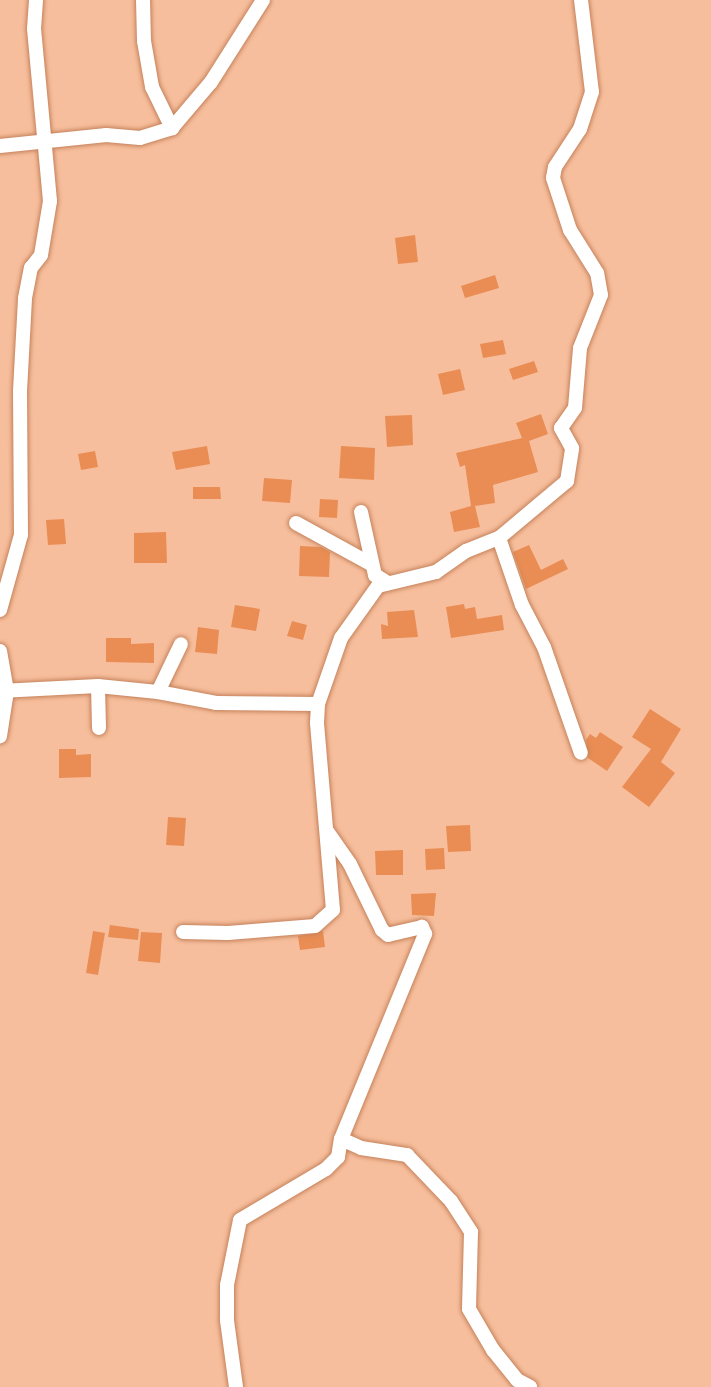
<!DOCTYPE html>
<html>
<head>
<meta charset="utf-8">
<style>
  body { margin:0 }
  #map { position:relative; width:711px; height:1387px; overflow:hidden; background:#f7be9d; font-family:Helvetica,sans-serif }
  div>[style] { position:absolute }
  .building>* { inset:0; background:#e98d54 }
  .roads { filter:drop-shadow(0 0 2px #c5825a) drop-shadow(0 0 2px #c5825a) }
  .minor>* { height:14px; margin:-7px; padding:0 7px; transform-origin:7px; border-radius:7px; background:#fff }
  span { translate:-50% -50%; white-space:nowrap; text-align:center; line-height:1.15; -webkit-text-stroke:5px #f7be9d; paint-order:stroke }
</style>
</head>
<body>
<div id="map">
  <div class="building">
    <div style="clip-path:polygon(415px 235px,418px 262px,398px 264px,395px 238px)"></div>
    <div style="clip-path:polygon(495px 275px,499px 288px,465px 298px,461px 286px)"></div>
    <div style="clip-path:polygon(503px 340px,506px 354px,483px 358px,480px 344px)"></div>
    <div style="clip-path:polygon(534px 361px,538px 372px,513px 380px,509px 369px)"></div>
    <div style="clip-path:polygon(460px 369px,465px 390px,443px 395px,438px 374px)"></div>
    <div style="clip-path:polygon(541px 414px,548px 434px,529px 441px,538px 472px,493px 485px,495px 503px,475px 506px,480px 527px,454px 532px,450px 512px,471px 506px,465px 465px,460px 467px,456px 453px,522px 438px,516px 423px)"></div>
    <div style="clip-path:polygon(412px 415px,413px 445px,387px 447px,385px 416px)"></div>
    <div style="clip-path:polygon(207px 446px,210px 464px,176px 470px,172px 452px)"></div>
    <div style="clip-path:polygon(341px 446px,375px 448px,374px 480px,339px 478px)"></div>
    <div style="clip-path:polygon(95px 451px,98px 467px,81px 470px,78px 454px)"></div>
    <div style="clip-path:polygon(264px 478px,292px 480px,290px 503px,262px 501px)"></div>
    <div style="clip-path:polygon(193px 487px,220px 487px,221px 499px,193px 499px)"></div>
    <div style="clip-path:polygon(320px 499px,338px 500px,337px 518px,319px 517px)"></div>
    <div style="clip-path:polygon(64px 519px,66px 544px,48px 545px,46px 520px)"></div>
    <div style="clip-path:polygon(166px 532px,167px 563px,134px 563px,134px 533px)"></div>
    <div style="clip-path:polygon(529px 545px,541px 570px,563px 559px,568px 569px,526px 589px,513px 552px)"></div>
    <div style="clip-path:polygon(300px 546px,321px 547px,330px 552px,329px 577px,299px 576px)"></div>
    <div style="clip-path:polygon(464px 604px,465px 609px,475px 607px,477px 619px,502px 615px,504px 630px,451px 638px,446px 607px)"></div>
    <div style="clip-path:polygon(235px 605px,260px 609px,256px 631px,231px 627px)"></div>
    <div style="clip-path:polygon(414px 610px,418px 637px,382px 639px,381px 624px,388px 626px,387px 612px)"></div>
    <div style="clip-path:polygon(292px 621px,307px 625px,303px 640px,287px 636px)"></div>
    <div style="clip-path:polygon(198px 627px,219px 630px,217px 654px,195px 652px)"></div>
    <div style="clip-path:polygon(106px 638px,131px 638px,131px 644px,154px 643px,154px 663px,106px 662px)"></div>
    <div style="clip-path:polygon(650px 709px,681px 729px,661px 762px,675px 773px,649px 807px,622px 787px,651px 749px,632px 737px)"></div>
    <div style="clip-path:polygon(600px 732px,623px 747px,607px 771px,588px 758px,586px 740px,590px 734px,596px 738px)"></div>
    <div style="clip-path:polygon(59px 749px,76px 749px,76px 755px,91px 754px,91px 777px,59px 778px)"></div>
    <div style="clip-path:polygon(168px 817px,186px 818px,184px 846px,166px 845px)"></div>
    <div style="clip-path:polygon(470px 825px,471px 851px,448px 852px,446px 826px)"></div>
    <div style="clip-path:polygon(444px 848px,445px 869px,426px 870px,425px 849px)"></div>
    <div style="clip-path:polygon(403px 850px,403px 875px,376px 875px,375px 851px)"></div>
    <div style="clip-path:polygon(436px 893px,434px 916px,412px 915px,411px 894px)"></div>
    <div style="clip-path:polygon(110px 925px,139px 929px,138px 940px,108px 937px)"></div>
    <div style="clip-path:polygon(93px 931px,105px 933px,98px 975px,86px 973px)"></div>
    <div style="clip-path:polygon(323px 931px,325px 947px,300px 950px,298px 936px)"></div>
    <div style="clip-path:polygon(141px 932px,162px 933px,160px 963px,138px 961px)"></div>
  </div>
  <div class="roads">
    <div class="minor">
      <div style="left:143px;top:0;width:41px;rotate:88.6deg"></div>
      <div style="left:144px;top:41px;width:47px;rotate:80.1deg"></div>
      <div style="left:152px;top:87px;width:46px;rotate:64deg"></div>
      <div style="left:0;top:146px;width:107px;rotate:-5.9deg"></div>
      <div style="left:106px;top:135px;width:34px;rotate:5deg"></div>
      <div style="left:140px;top:138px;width:34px;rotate:-17deg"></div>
      <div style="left:172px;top:128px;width:60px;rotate:-49.7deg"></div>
      <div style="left:211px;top:82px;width:97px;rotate:-57.6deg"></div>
      <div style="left:361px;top:512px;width:65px;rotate:77.5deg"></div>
      <div style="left:375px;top:575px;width:15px;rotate:32deg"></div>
      <div style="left:296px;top:523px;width:85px;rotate:28.7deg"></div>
      <div style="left:499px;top:538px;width:71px;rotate:71.1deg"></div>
      <div style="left:522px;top:605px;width:47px;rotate:62.4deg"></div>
      <div style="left:544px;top:647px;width:112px;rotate:70.8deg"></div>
      <div style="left:0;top:610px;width:78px;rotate:-74.4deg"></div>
      <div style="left:21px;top:535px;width:144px;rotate:-90.4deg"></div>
      <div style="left:20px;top:391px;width:93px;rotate:-86.9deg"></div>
      <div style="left:25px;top:298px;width:31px;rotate:-79deg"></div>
      <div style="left:31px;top:268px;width:16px;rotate:-52deg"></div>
      <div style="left:41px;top:255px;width:55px;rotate:-80.5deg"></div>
      <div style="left:50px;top:201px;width:173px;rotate:-95.3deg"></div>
      <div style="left:34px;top:29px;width:29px;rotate:-86deg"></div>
      <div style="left:0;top:651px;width:41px;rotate:80.1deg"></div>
      <div style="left:7px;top:691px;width:46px;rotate:98.8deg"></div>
      <div style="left:98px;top:686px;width:42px;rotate:88.6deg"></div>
      <div style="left:0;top:691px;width:98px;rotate:-2.9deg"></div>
      <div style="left:98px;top:686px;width:60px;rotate:5.7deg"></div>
      <div style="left:158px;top:692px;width:59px;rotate:10.7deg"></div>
      <div style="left:216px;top:703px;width:102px;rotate:0.6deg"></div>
      <div style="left:158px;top:692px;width:53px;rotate:-64.4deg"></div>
      <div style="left:183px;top:932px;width:45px;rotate:1.3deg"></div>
      <div style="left:228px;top:933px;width:87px;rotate:-4.6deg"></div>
      <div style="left:315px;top:926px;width:24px;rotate:-42deg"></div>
      <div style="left:333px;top:910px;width:188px;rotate:-94.9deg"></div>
      <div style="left:317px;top:723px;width:19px;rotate:-87deg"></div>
      <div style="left:318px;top:704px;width:70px;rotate:-70.8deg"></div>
      <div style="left:341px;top:638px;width:64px;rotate:-54.6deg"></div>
      <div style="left:378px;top:586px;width:60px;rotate:-13.6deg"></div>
      <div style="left:436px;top:572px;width:37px;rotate:-35deg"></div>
      <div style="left:466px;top:551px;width:35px;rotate:-22deg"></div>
      <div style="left:499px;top:538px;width:89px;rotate:-40deg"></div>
      <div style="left:567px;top:481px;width:33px;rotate:-81deg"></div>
      <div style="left:572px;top:448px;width:23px;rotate:-119deg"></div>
      <div style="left:561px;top:428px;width:24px;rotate:-55deg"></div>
      <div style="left:575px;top:408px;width:60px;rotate:-85.2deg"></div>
      <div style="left:580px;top:348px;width:57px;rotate:-68.4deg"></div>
      <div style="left:601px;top:295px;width:22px;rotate:-100deg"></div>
      <div style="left:597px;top:273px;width:51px;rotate:-122.1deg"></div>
      <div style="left:570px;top:230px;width:55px;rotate:-108.1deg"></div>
      <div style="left:553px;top:178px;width:11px;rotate:-80deg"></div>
      <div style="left:555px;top:167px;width:45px;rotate:-56.7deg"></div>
      <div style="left:580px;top:129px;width:39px;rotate:-72deg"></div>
      <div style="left:592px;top:92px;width:93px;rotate:-96.8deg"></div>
      <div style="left:341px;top:1139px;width:22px;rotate:24deg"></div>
      <div style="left:361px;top:1148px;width:47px;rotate:8.7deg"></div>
      <div style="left:407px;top:1155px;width:64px;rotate:46.3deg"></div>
      <div style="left:451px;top:1201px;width:37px;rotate:57deg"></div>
      <div style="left:471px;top:1232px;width:77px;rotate:91.5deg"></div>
      <div style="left:469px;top:1309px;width:48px;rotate:59.7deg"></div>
      <div style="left:493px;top:1350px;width:38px;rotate:51deg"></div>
      <div style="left:517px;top:1380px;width:15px;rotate:28deg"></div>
      <div style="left:236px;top:1387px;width:68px;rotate:-97.7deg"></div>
      <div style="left:227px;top:1320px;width:35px;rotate:-90deg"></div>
      <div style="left:227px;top:1285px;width:66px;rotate:-78.7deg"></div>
      <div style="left:240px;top:1220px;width:100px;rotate:-30.7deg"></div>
      <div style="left:326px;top:1169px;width:17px;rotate:-45deg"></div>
      <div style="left:338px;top:1157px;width:18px;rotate:-81deg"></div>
      <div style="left:341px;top:1139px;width:222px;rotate:-67.7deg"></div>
      <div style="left:425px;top:934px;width:8px;rotate:-113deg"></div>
      <div style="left:422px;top:927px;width:35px;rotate:167deg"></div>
      <div style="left:388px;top:935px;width:8px;rotate:-140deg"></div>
      <div style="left:382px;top:930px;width:73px;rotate:-115.9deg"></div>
      <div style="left:350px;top:864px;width:40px;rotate:-124.9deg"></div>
    </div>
  </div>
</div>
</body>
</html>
